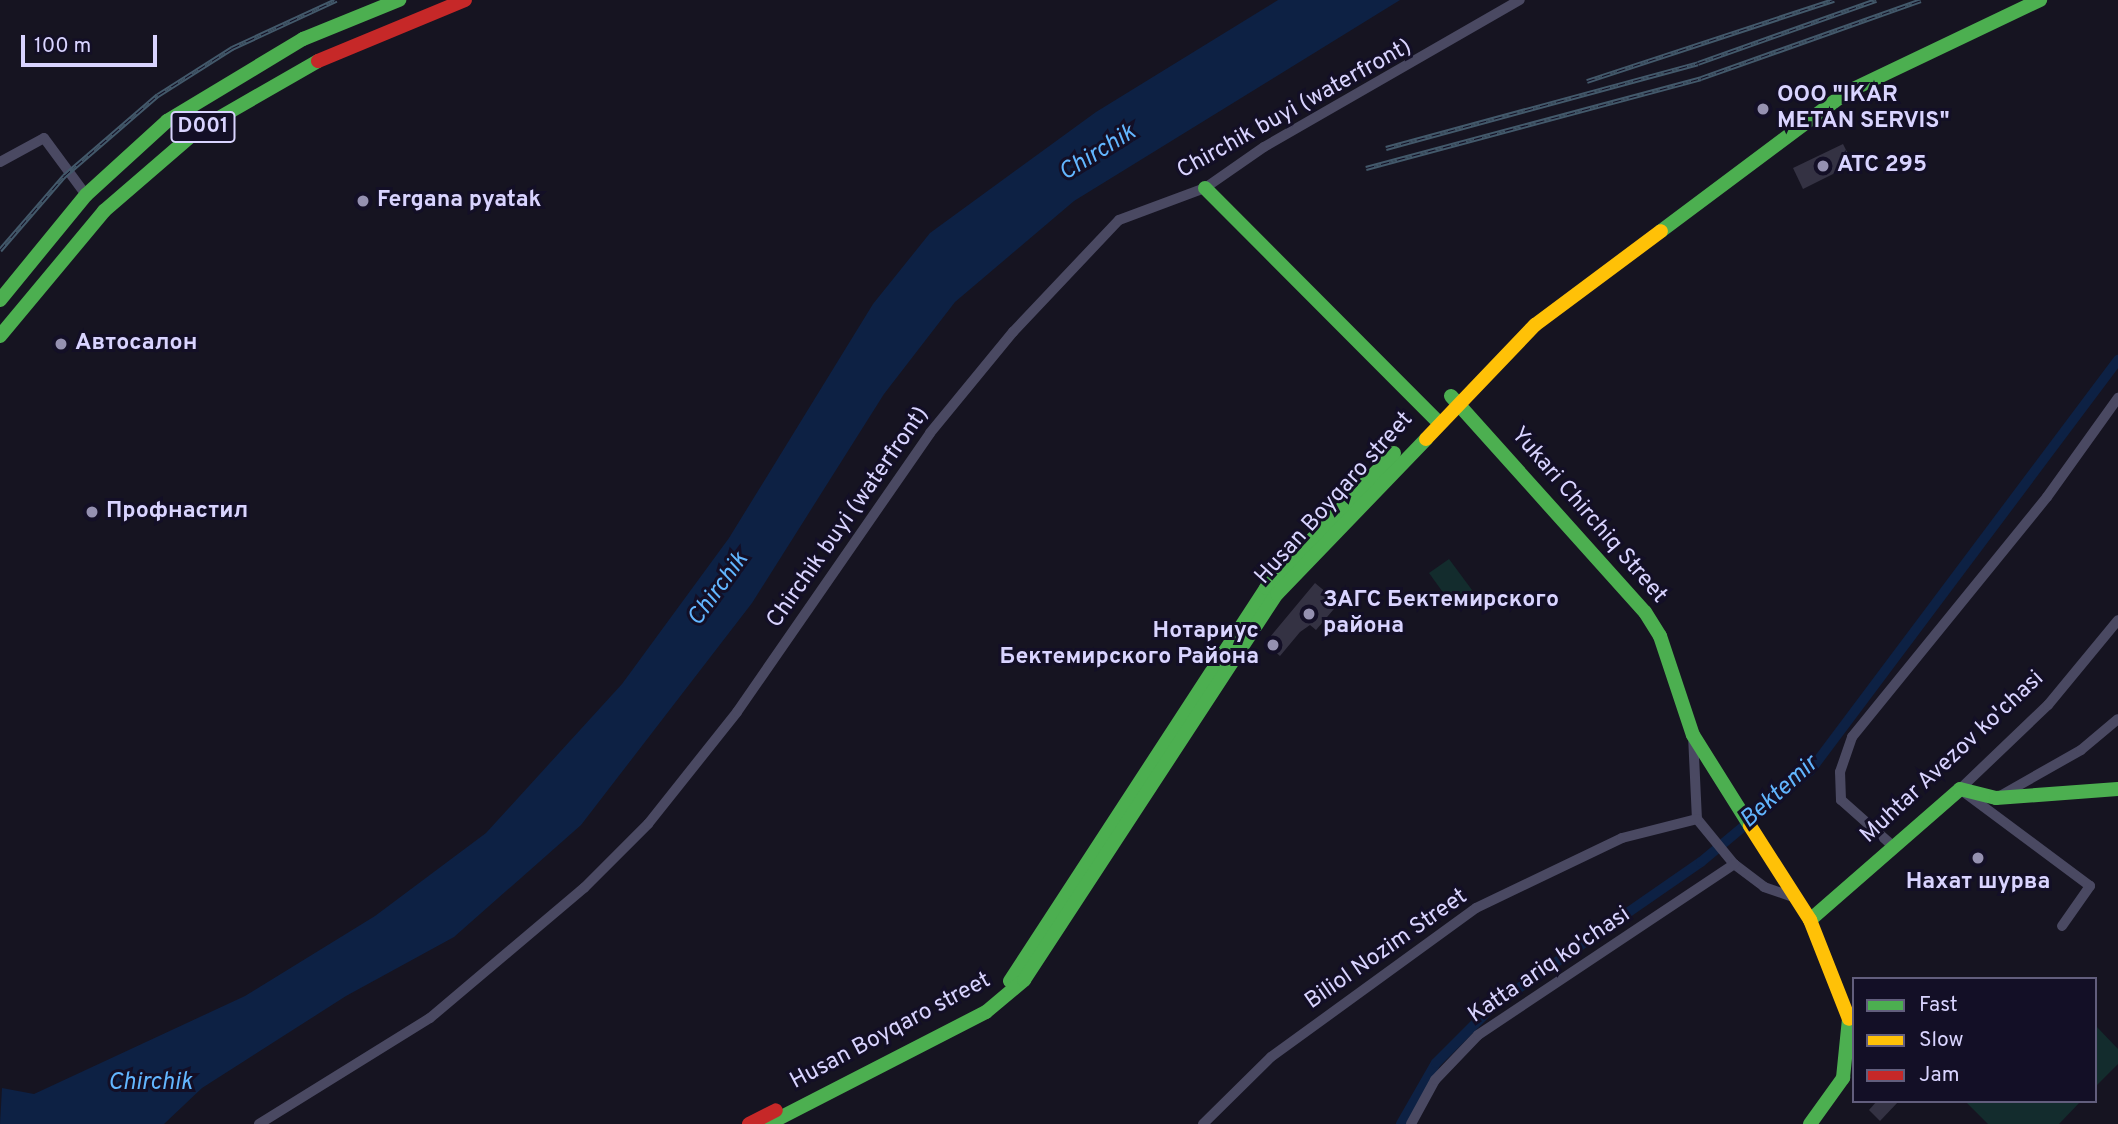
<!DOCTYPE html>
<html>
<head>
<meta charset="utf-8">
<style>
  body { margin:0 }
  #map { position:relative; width:2118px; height:1124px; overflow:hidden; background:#161421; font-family:Overpass,sans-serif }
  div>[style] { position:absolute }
  .green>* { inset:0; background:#132c2d }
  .water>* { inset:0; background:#0d2144 }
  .canal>* { height:10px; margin:-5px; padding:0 5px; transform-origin:5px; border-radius:5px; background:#0d2144 }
  .building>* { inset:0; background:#343243 }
  .street>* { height:10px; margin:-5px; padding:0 5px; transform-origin:5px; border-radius:5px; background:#4a4962 }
  .fast>* { height:14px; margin:-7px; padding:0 7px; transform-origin:7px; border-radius:7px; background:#4caf50 }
  .slow>* { height:14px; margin:-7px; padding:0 7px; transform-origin:7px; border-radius:7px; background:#ffc107 }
  .jam>* { height:14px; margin:-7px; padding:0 7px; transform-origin:7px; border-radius:7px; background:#c62828 }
  .rail>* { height:5px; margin-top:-2.5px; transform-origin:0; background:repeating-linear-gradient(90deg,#130f26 0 8px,#43596b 0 16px); box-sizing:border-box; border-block:2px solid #43596b }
  .dots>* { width:19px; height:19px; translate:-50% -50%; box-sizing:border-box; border:4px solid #130f26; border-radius:50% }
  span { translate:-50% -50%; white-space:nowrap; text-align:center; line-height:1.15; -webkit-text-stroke:6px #130f26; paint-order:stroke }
  .shield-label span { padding:2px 5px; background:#130f26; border:2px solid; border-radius:5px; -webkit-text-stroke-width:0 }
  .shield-label { font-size:21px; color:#d9d4ff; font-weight:700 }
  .poi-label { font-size:23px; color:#d9d4ff; font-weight:700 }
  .left { translate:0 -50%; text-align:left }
  .right { translate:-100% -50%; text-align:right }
  .street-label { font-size:23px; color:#d9d4ff }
  .water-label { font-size:24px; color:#62b6ff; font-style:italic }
  .legend { position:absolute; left:1852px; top:977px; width:245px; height:126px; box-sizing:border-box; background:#130f26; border:2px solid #625e7d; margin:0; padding:9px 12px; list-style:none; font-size:21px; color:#d9d4ff }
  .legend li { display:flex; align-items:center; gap:14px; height:35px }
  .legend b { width:35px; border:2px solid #625e7d }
  .scale { position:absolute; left:21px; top:35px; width:136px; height:32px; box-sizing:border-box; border:4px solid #d9d4ff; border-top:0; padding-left:9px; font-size:21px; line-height:24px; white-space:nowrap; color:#d9d4ff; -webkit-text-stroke:5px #130f26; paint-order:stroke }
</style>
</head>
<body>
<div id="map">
  <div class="green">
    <div style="clip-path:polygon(1449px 559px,1472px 590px,1452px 605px,1429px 573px)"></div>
    <div style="clip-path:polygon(2095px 1025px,2118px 1049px,2118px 1064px,2095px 1087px)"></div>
    <div style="clip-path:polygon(1965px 1101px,2081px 1101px,2059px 1124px,1988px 1124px)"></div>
  </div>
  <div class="water">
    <div style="clip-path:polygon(1278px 0,1400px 0,1074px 201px,955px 302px,884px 394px,752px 603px,581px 825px,454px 937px,346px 996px,202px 1088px,164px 1124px,0 1124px,2px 1088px,34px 1094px,245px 996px,375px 916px,486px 833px,622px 684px,729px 538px,873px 304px,930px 233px,1096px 112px)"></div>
  </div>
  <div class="canal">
    <div style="left:1401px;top:1124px;width:70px;rotate:-60.2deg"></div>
    <div style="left:1436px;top:1063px;width:81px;rotate:-45deg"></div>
    <div style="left:1493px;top:1006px;width:253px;rotate:-34.7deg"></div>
    <div style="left:1701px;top:862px;width:142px;rotate:-39.9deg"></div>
    <div style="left:1810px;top:771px;width:514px;rotate:-53.15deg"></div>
  </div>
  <div class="building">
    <div style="clip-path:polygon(1843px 144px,1853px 164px,1803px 189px,1793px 168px)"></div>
    <div style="clip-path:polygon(1315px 583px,1339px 603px,1316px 630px,1310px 625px,1300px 632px,1280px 656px,1265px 643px)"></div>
    <div style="clip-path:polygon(1877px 1101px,1899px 1101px,1880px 1121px,1869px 1110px)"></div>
  </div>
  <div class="street">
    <div style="left:0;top:162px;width:50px;rotate:-28.6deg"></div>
    <div style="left:44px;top:138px;width:71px;rotate:53.6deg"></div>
    <div style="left:1693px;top:735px;width:84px;rotate:87.3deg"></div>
    <div style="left:1697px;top:819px;width:58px;rotate:50.6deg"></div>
    <div style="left:1734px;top:864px;width:38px;rotate:37deg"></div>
    <div style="left:1764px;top:887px;width:36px;rotate:19deg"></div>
    <div style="left:2000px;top:796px;width:93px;rotate:-29.6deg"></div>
    <div style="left:2081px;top:750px;width:48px;rotate:-40deg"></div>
    <div style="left:1894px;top:847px;width:71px;rotate:-138.4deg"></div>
    <div style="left:1841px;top:800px;width:28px;rotate:-92deg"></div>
    <div style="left:1840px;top:772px;width:37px;rotate:-71deg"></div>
    <div style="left:1852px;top:737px;width:309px;rotate:-50.9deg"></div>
    <div style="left:2047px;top:497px;width:122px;rotate:-54.4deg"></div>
    <div style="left:2062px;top:926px;width:49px;rotate:-55deg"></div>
    <div style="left:2090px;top:886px;width:162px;rotate:-143.3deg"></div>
    <div style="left:1960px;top:789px;width:122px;rotate:-43.7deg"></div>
    <div style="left:2048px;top:705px;width:110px;rotate:-50.5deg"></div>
    <div style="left:259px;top:1124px;width:201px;rotate:-31.8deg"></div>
    <div style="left:430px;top:1018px;width:202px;rotate:-40.2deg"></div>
    <div style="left:584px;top:888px;width:91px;rotate:-45deg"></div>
    <div style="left:648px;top:824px;width:143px;rotate:-51.5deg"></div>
    <div style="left:737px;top:712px;width:339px;rotate:-55.3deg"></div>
    <div style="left:930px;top:433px;width:131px;rotate:-50.6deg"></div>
    <div style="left:1013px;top:332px;width:154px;rotate:-46.6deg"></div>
    <div style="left:1119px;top:220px;width:92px;rotate:-20.4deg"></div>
    <div style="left:1205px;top:188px;width:72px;rotate:-34.8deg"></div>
    <div style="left:1264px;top:147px;width:295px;rotate:-29.9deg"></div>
    <div style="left:1203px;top:1124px;width:95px;rotate:-44.6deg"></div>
    <div style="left:1271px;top:1057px;width:253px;rotate:-36deg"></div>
    <div style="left:1476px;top:908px;width:162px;rotate:-25.6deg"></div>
    <div style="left:1622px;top:838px;width:77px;rotate:-14.2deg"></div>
    <div style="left:1411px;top:1124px;width:50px;rotate:-61.4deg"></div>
    <div style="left:1435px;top:1080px;width:62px;rotate:-46.3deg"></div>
    <div style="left:1478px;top:1035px;width:308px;rotate:-33.7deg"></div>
  </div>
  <div class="fast">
    <div style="left:1205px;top:188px;width:329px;rotate:45.1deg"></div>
    <div style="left:1661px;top:231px;width:232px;rotate:-36.8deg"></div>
    <div style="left:1847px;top:92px;width:214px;rotate:-25.5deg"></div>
    <div style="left:0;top:300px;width:136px;rotate:-50.7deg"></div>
    <div style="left:86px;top:195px;width:110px;rotate:-42.4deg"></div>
    <div style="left:167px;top:121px;width:159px;rotate:-31.1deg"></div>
    <div style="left:303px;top:39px;width:104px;rotate:-22.1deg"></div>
    <div style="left:0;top:336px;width:163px;rotate:-50.2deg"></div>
    <div style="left:104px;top:211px;width:124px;rotate:-40.8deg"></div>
    <div style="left:198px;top:130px;width:138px;rotate:-29.9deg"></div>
    <div style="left:1451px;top:396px;width:290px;rotate:48.1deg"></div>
    <div style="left:1645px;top:612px;width:28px;rotate:58deg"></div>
    <div style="left:1660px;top:636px;width:104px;rotate:71.6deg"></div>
    <div style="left:1693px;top:735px;width:107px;rotate:57.9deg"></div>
    <div style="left:1810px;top:920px;width:199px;rotate:-41.1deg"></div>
    <div style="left:1960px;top:789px;width:37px;rotate:14deg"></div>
    <div style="left:1996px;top:798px;width:122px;rotate:-4.2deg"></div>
    <div style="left:1010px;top:981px;width:469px;rotate:-56.9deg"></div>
    <div style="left:1266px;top:588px;width:186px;rotate:-46.5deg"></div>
    <div style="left:768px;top:1124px;width:245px;rotate:-27.2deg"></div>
    <div style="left:986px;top:1012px;width:50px;rotate:-40.1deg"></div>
    <div style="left:1024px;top:980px;width:462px;rotate:-56.8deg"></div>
    <div style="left:1277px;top:594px;width:215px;rotate:-46.1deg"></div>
    <div style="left:1810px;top:1124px;width:57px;rotate:-54.3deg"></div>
    <div style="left:1843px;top:1078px;width:59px;rotate:-84.2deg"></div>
  </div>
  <div class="slow">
    <div style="left:1426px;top:439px;width:158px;rotate:-46.3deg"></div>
    <div style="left:1535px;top:325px;width:157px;rotate:-36.7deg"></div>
    <div style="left:1750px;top:826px;width:112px;rotate:57.4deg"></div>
    <div style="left:1810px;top:920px;width:106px;rotate:68.5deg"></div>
  </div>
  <div class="jam">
    <div style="left:318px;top:61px;width:159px;rotate:-22.5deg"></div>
    <div style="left:749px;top:1124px;width:30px;rotate:-27deg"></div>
  </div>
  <div class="rail">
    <div style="left:1587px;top:81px;width:260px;rotate:-18.2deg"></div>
    <div style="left:1386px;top:148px;width:323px;rotate:-15.2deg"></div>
    <div style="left:1698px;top:63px;width:189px;rotate:-19.5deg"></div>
    <div style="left:1366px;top:168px;width:347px;rotate:-15deg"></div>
    <div style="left:1701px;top:78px;width:233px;rotate:-19.5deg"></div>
    <div style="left:0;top:250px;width:98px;rotate:-49.1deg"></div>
    <div style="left:64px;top:176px;width:124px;rotate:-40.8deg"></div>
    <div style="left:158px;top:95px;width:88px;rotate:-32.4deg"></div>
    <div style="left:232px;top:48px;width:115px;rotate:-24.8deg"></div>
  </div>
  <div class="dots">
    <div style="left:1763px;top:109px;background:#9591b1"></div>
    <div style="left:1823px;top:166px;background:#9591b1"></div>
    <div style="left:363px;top:201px;background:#9591b1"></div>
    <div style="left:61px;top:344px;background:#9591b1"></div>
    <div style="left:92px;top:512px;background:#9591b1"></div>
    <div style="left:1309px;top:614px;background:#9591b1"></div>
    <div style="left:1273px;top:645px;background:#9591b1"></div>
    <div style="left:1978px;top:858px;background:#9591b1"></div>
  </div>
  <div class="shield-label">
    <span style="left:203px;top:127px">D001</span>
  </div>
  <div class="poi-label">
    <span class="left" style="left:1777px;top:109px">OOO "IKAR<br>METAN SERVIS"</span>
    <span class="left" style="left:1837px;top:166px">ATC 295</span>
    <span class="left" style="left:377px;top:201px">Fergana pyatak</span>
    <span class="left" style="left:75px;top:344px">Автосалон</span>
    <span class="left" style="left:106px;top:512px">Профнастил</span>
    <span class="left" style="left:1323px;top:614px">ЗАГС Бектемирского<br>района</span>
    <span class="right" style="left:1259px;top:645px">Нотариус<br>Бектемирского Района</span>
    <span style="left:1978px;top:883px">Нахат шурва</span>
  </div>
  <div class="street-label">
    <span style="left:1295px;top:110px;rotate:-29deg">Chirchik buyi (waterfront)</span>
    <span style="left:1335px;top:499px;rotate:-48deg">Husan Boyqaro street</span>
    <span style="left:1588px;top:516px;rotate:49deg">Yukari Chirchiq Street</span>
    <span style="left:849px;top:518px;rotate:-55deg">Chirchik buyi (waterfront)</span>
    <span style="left:1953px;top:758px;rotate:-43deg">Muhtar Avezov ko'chasi</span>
    <span style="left:1387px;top:950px;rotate:-35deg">Biliol Nozim Street</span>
    <span style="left:1550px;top:966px;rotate:-34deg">Katta ariq ko'chasi</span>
    <span style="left:891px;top:1032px;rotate:-28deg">Husan Boyqaro street</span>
  </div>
  <div class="water-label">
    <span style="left:1098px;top:154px;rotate:-32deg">Chirchik</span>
    <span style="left:719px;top:590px;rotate:-54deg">Chirchik</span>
    <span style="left:1780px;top:793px;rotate:-42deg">Bektemir</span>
    <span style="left:150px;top:1084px">Chirchik</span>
  </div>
  <ul class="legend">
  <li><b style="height:9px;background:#4caf50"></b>Fast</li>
  <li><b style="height:9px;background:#ffc107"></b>Slow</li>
  <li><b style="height:9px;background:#c62828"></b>Jam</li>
  </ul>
  <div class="scale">100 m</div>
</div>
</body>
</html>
